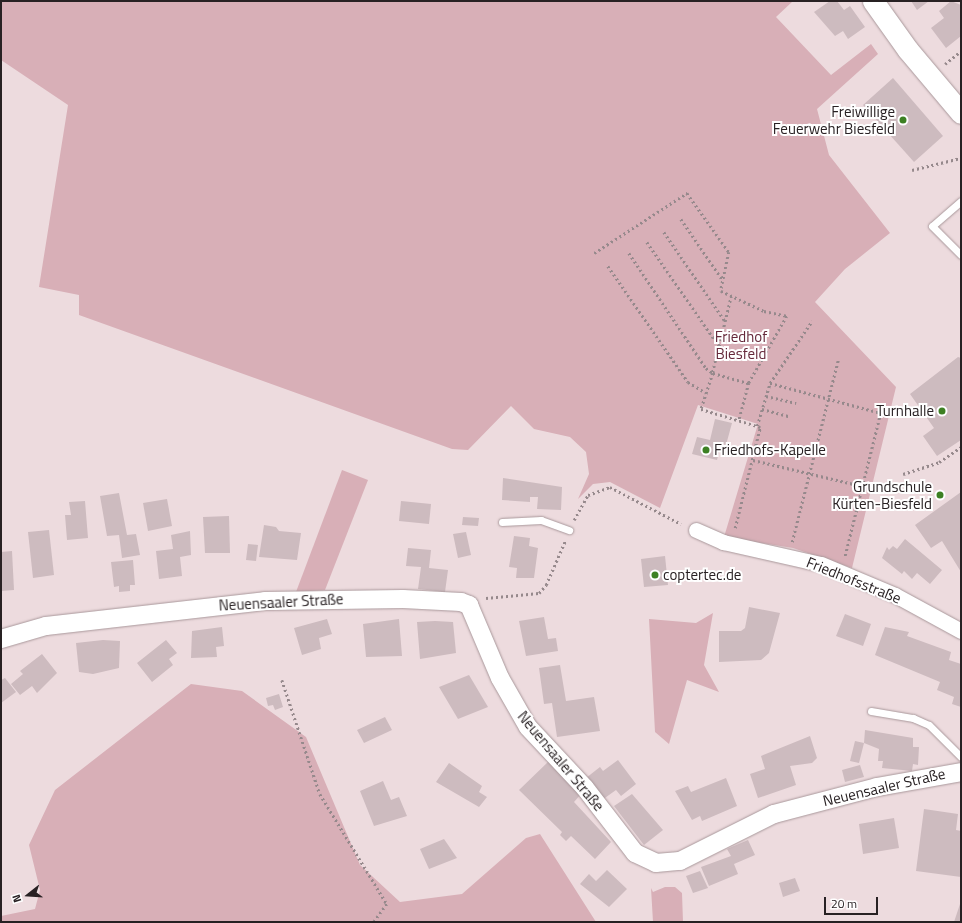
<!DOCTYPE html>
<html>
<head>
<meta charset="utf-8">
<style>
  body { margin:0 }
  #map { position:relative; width:962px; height:923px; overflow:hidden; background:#eddbde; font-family:"Titillium Web",sans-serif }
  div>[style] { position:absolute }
  .green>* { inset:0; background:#d8afb7 }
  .building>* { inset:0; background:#cdbbbf }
  .path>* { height:2.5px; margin-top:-1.25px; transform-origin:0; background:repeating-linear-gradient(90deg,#96898c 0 2px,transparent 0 5px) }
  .roads { filter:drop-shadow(0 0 1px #a9989b) drop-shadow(0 0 1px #a9989b) }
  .service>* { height:7px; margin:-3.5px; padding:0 3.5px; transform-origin:3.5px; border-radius:3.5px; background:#fff }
  .minor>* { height:15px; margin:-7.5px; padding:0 7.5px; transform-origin:7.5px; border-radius:7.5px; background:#fff }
  .tertiary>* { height:18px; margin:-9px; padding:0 9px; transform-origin:9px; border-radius:9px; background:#fff }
  .secondary>* { height:21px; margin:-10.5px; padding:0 10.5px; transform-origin:10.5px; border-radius:10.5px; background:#fff }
  .dots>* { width:11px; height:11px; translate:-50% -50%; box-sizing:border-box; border:2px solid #fff; border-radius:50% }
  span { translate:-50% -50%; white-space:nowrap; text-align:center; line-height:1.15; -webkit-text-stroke:4px #fff; paint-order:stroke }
  .poi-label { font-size:15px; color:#282123 }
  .right { translate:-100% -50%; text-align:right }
  .left { translate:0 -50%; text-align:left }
  .park-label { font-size:15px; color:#65283a }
  .street-label { font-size:15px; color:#282123 }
  .frame { position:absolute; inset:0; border:2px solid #282123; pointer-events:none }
  .north { position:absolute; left:8px; top:875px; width:40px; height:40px; -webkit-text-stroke:3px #fff; paint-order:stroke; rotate:253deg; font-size:11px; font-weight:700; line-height:16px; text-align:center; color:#282123 }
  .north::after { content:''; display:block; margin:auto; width:14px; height:18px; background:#282123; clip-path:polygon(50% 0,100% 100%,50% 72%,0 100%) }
  .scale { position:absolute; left:824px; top:897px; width:54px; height:18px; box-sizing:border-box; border:2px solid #282123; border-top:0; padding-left:5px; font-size:12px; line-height:14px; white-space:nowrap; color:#282123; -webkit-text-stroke:3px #fff; paint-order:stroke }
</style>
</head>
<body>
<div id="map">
  <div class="green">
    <div style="clip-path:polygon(1px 1px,793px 1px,776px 17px,831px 75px,871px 44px,878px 54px,817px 109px,829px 155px,890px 233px,845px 269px,815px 302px,896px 387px,852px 568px,793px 548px,724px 537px,758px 424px,698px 405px,660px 508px,610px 482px,593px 484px,578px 499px,589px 474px,586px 452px,570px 437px,534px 429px,511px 406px,468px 450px,452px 449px,79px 315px,79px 295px,39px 287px,68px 105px,1px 60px)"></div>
    <div style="clip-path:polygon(342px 470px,368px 480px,325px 590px,296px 592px)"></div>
    <div style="clip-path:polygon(713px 613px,704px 665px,719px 692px,687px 680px,669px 744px,655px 732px,649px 619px,696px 623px)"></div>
    <div style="clip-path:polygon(191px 684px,242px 691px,306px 737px,360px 865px,400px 902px,462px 894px,526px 838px,540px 834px,596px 922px,1px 922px,1px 916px,35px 909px,40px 890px,29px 845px,55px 790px)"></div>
    <div style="clip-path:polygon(665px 887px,675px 887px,682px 893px,683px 922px,653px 922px,651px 888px,653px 892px)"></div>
  </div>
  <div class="building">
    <div style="clip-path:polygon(830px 1px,837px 1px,844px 10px,850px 6px,865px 27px,848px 39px,843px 31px,835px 36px,814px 12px)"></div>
    <div style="clip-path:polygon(911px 1px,929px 1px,917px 10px)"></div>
    <div style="clip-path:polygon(951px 1px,961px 5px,961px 36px,946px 48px,931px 28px,944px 18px,939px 11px)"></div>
    <div style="clip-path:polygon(893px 78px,943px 136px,914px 162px,863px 105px)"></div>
    <div style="clip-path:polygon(958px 357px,961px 358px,961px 440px,937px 456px,923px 436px,934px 428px,910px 394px)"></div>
    <div style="clip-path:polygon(715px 419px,732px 423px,726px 445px,721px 444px,717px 460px,692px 454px,697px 437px,710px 440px)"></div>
    <div style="clip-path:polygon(503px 478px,562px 487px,561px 510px,537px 509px,538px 497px,530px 497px,530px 502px,502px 500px)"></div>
    <div style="clip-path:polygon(961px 492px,961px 572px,942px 541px,931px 548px,915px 525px)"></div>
    <div style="clip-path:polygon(119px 493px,127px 535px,136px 534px,140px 555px,122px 558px,119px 535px,107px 536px,100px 496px)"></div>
    <div style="clip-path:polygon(167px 499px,172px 526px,148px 531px,143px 503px)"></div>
    <div style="clip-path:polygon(85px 501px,88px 538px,67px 540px,65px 515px,71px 515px,69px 502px)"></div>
    <div style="clip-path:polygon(401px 501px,431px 504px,429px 524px,399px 521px)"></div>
    <div style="clip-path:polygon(229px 516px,230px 553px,205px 553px,203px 517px)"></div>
    <div style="clip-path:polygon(463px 517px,479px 518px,478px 526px,462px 525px)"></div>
    <div style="clip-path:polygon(264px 525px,276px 527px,279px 531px,301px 533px,297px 560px,259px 557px)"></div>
    <div style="clip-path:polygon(49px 530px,54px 575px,33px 578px,28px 532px)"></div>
    <div style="clip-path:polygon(190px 531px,191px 555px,180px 557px,182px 576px,159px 579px,156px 551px,173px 549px,171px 535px)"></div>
    <div style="clip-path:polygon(466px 532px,471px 555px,458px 558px,453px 534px)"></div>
    <div style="clip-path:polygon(514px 536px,530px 538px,529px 546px,538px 548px,534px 578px,516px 578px,517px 568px,509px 567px)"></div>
    <div style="clip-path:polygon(905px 539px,942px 570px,930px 584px,917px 573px,912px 579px,904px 571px,902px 574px,882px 558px,887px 547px,889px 550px,893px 546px,897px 549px)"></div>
    <div style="clip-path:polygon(248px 544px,258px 545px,256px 561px,246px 560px)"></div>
    <div style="clip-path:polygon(408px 548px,431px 550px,429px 568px,448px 570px,445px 592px,418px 589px,421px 567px,406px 566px)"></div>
    <div style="clip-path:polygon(12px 551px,14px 590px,1px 591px,1px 552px)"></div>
    <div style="clip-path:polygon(665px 556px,668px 585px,644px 587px,641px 559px)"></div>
    <div style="clip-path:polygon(133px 560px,135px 585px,130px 585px,130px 591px,119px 592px,119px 586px,114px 587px,111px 562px)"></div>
    <div style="clip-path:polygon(749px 607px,780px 613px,769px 653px,761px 660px,719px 662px,719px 631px,741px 631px,745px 628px)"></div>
    <div style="clip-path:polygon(845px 614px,871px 624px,863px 646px,836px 636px)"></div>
    <div style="clip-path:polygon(544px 617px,548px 639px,556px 638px,558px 651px,526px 656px,519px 621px)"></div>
    <div style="clip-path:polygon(327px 619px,332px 634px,319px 638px,321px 649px,302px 655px,294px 628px)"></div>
    <div style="clip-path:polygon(399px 619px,402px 656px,366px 657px,363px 624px)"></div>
    <div style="clip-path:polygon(435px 621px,453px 622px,456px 653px,420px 659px,417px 622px)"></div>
    <div style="clip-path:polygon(222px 627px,224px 646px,216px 647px,217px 657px,191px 658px,192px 631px)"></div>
    <div style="clip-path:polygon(885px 627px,909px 632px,907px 636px,951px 652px,949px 660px,961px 664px,961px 707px,952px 704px,954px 697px,937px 690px,940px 682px,875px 655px)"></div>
    <div style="clip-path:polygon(103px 640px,120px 641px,119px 668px,93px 674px,79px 672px,76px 643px)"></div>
    <div style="clip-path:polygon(166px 640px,177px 653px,169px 659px,173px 665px,152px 682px,137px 663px)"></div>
    <div style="clip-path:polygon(42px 654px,57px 673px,37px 693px,32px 686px,20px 695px,11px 684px,23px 674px,20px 671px)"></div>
    <div style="clip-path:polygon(560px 665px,566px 701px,594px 697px,600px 731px,557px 737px,552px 703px,544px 704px,539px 668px)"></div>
    <div style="clip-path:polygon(469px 675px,488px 707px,458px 719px,439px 687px)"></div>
    <div style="clip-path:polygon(5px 678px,16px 692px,1px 703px,1px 680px)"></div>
    <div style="clip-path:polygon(279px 694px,283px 707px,275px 710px,273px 705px,268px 706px,266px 698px)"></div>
    <div style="clip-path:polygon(385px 717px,392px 730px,364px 743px,357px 730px)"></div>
    <div style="clip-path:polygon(865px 730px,913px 738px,913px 747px,919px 747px,918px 765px,913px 764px,912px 771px,882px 768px,883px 761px,878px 761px,879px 749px,864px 743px,859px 763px,850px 761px,855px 741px,864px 743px)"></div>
    <div style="clip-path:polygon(810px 736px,817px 758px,812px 763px,790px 766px,796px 785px,758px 798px,750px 774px,765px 769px,761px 756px)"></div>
    <div style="clip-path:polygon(618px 760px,636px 784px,621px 796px,616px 790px,602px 800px,586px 778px,600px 767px,603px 771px)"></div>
    <div style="clip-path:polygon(549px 761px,582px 793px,574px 802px,611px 842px,595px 859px,571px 836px,566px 841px,560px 835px,562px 832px,519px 790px)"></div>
    <div style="clip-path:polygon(449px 763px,482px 786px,479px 792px,487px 797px,479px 807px,436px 782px)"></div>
    <div style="clip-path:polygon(860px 765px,864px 777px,845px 782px,842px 770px)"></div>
    <div style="clip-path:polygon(726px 778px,737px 806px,702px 821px,700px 816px,692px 820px,675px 791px,688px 786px,691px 792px)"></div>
    <div style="clip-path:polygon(383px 781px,391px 800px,399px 797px,407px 816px,374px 826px,360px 791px)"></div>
    <div style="clip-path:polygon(632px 794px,663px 830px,644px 845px,614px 806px)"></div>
    <div style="clip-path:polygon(924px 809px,958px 814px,956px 830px,961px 831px,961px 877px,916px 871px)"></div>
    <div style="clip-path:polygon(894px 818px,899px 848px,863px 854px,859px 824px)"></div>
    <div style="clip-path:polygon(444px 839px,457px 858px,429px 869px,420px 849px)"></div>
    <div style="clip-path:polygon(748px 840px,755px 855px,734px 864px,738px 874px,709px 886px,701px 867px,731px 856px,727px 849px)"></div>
    <div style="clip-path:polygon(607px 870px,627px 889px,609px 907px,580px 884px,589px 874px,596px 881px)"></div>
    <div style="clip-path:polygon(700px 871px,708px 888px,693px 893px,686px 876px)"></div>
    <div style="clip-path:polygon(795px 878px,800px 891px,783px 897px,779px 883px)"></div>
    <div style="clip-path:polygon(961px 901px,961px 922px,954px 922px)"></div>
  </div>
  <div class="path">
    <div style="left:945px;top:64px;width:21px;rotate:-39deg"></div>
    <div style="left:912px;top:170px;width:50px;rotate:-13.8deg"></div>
    <div style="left:681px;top:219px;width:73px;rotate:55.7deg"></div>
    <div style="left:664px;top:232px;width:108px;rotate:55.6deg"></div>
    <div style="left:647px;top:242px;width:126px;rotate:55.3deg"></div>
    <div style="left:719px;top:346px;width:28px;rotate:103deg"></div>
    <div style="left:713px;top:373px;width:37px;rotate:16deg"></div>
    <div style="left:594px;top:253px;width:111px;rotate:-32.8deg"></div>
    <div style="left:687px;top:193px;width:72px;rotate:54.6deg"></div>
    <div style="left:729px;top:252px;width:40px;rotate:102deg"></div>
    <div style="left:721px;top:291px;width:47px;rotate:24.9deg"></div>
    <div style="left:764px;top:311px;width:24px;rotate:12deg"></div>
    <div style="left:787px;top:316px;width:77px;rotate:119.6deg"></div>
    <div style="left:749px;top:383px;width:39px;rotate:105deg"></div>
    <div style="left:629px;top:253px;width:138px;rotate:56.2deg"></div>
    <div style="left:706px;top:368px;width:9px;rotate:36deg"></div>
    <div style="left:713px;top:373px;width:38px;rotate:108deg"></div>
    <div style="left:701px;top:409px;width:59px;rotate:16.9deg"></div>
    <div style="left:757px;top:426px;width:45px;rotate:-73.2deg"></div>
    <div style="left:770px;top:383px;width:75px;rotate:-55.9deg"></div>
    <div style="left:608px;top:266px;width:141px;rotate:55.4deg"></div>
    <div style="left:688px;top:382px;width:21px;rotate:31deg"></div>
    <div style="left:719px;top:346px;width:51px;rotate:-76.5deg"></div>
    <div style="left:770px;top:383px;width:115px;rotate:15.1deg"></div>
    <div style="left:881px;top:413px;width:148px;rotate:104deg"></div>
    <div style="left:766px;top:396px;width:31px;rotate:13deg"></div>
    <div style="left:762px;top:409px;width:28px;rotate:15deg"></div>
    <div style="left:753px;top:460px;width:112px;rotate:13.4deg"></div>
    <div style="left:903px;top:474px;width:38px;rotate:-18deg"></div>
    <div style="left:939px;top:462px;width:27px;rotate:-34deg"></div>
    <div style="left:574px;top:520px;width:29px;rotate:-61deg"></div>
    <div style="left:588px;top:495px;width:23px;rotate:-20deg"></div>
    <div style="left:610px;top:487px;width:80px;rotate:27.5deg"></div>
    <div style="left:735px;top:528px;width:103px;rotate:-76deg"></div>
    <div style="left:760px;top:428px;width:4px;rotate:-146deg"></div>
    <div style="left:792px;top:542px;width:188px;rotate:-75.8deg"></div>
    <div style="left:486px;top:598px;width:53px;rotate:-5.4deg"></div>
    <div style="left:539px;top:593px;width:11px;rotate:-49deg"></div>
    <div style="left:546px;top:585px;width:48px;rotate:-66.6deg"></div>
    <div style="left:282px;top:680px;width:120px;rotate:71.6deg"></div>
    <div style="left:320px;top:794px;width:129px;rotate:58.7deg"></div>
    <div style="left:387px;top:904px;width:22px;rotate:126deg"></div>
  </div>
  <div class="roads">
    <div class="service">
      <div style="left:961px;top:201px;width:38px;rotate:139deg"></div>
      <div style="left:932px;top:226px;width:41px;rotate:45deg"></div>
      <div style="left:502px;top:522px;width:39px;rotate:-3deg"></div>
      <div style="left:541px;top:520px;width:30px;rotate:20deg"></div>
      <div style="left:871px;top:711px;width:43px;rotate:9.5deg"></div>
      <div style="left:913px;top:718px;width:17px;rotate:24deg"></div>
      <div style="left:929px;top:725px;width:45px;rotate:45deg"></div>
    </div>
    <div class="minor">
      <div style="left:696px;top:530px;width:30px;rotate:24deg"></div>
      <div style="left:723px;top:542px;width:100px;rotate:12.7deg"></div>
      <div style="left:821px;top:564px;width:80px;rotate:22.7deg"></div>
      <div style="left:895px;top:595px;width:75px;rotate:28.6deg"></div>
    </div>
    <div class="tertiary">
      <div style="left:1px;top:639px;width:47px;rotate:-16.1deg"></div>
      <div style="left:46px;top:626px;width:220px;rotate:-6.5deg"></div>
      <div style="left:265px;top:601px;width:138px;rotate:-0.8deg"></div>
      <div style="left:403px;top:599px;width:58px;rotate:3deg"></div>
      <div style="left:461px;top:602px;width:9px;rotate:21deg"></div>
      <div style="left:469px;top:605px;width:79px;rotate:67deg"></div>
      <div style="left:500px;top:678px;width:56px;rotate:60.3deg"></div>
      <div style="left:528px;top:727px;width:83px;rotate:46.9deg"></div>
      <div style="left:585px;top:788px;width:82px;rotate:52.4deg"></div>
      <div style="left:635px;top:853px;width:23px;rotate:25deg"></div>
      <div style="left:656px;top:863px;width:24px;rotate:-5deg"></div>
      <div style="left:680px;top:861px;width:105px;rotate:-26.6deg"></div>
      <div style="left:774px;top:814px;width:106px;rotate:-14.7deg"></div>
      <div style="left:877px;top:787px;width:85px;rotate:-10.1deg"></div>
    </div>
    <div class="secondary">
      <div style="left:873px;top:1px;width:60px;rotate:54.5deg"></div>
      <div style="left:908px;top:50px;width:82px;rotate:49.9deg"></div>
    </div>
  </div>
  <div class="dots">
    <div style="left:903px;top:120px;background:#3d8023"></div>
    <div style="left:942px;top:411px;background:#3d8023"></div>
    <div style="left:706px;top:450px;background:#3d8023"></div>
    <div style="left:940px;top:495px;background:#3d8023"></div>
    <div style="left:655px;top:575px;background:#3d8023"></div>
  </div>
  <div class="poi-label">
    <span class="right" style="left:895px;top:120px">Freiwillige<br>Feuerwehr Biesfeld</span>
    <span class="right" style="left:934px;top:411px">Turnhalle</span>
    <span class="left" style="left:714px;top:450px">Friedhofs-Kapelle</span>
    <span class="right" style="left:932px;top:495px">Grundschule<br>Kürten-Biesfeld</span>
    <span class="left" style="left:663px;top:575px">coptertec.de</span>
  </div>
  <div class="park-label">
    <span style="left:741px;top:345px">Friedhof<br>Biesfeld</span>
  </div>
  <div class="street-label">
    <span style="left:854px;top:580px;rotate:22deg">Friedhofsstraße</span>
    <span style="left:281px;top:602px;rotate:-3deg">Neuensaaler Straße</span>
    <span style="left:561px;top:761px;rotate:50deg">Neuensaaler Straße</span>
    <span style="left:884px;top:787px;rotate:-13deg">Neuensaaler Straße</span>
  </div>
  <div class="frame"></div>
  <div class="north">N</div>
  <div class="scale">20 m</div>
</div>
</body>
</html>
